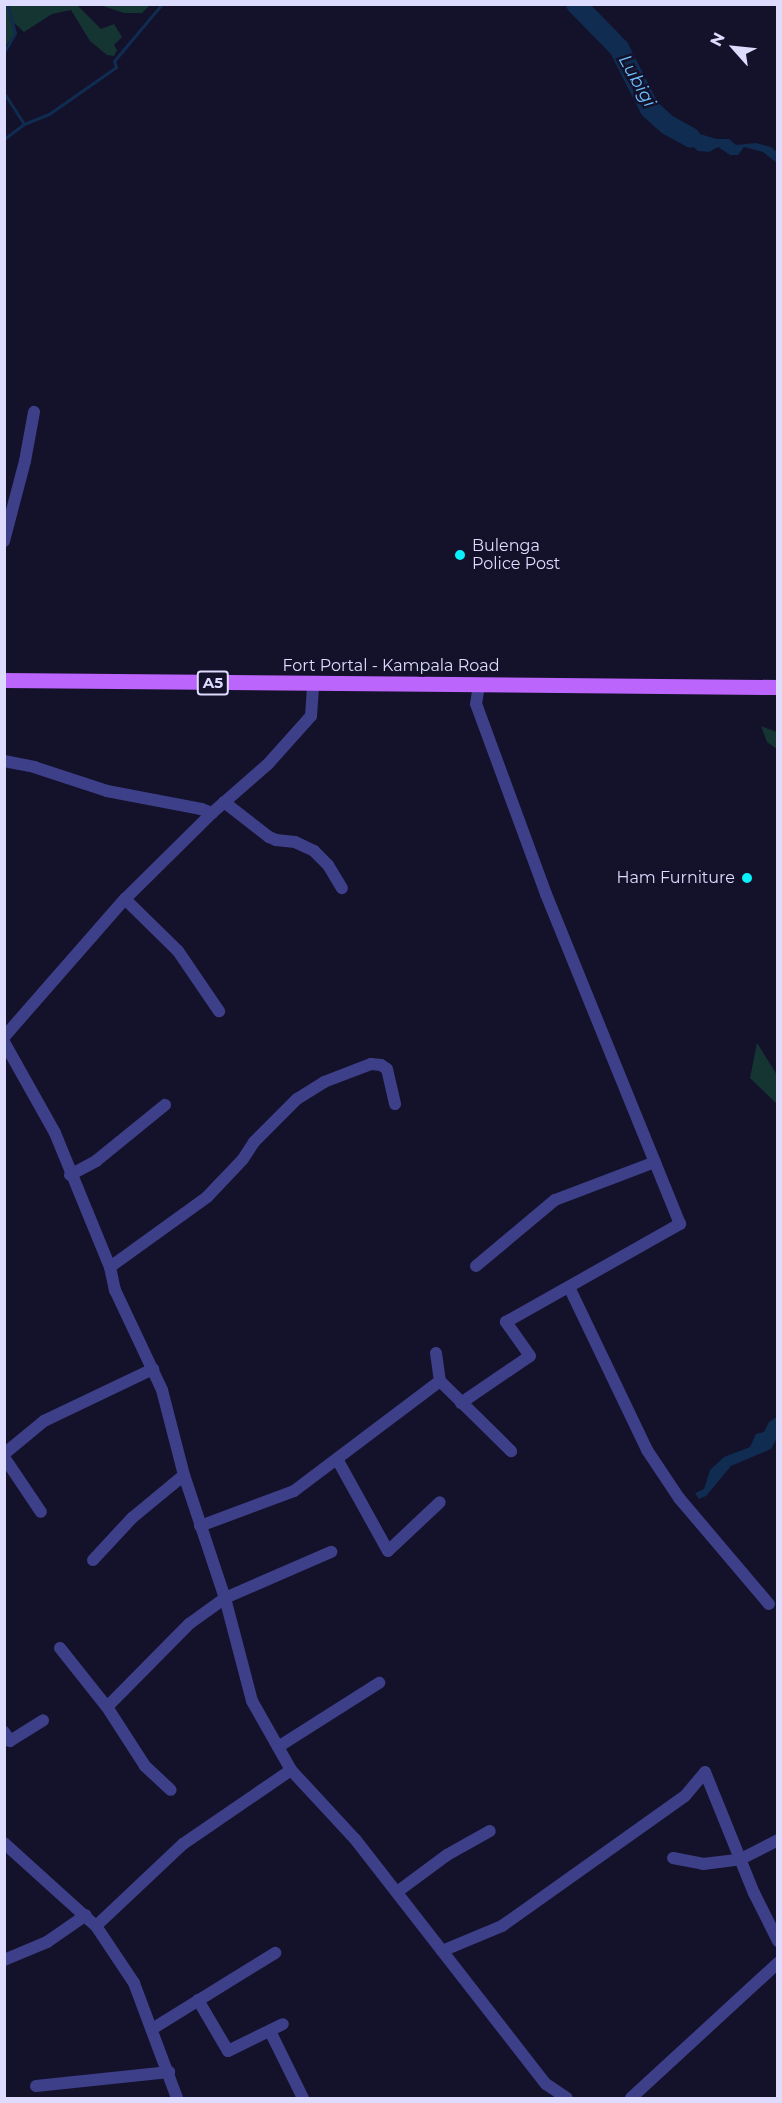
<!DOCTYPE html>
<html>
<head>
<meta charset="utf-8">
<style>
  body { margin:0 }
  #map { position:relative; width:782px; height:2103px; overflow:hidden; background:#14112b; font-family:Montserrat,sans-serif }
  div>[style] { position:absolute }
  .green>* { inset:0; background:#153532 }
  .water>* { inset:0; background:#102c50 }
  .stream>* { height:3px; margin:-1.5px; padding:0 1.5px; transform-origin:1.5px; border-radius:1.5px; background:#102c50 }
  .river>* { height:20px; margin:-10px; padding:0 10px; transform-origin:10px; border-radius:10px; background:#102c50 }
  .street>* { height:12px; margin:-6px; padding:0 6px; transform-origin:6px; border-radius:6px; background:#3d3f89 }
  .primary>* { height:15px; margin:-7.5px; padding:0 7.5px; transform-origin:7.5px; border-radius:7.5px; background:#bb65fc }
  .dots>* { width:16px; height:16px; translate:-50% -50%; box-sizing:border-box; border:3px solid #14112b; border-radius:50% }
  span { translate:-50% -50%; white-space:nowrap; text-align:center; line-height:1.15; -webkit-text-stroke:5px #14112b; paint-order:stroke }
  .shield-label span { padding:2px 4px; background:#14112b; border:2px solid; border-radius:4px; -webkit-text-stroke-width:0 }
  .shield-label { font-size:15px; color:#dedcfe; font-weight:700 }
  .poi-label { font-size:16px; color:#dedcfe }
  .left { translate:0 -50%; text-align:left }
  .right { translate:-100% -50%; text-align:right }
  .street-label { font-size:16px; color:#dedcfe }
  .water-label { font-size:18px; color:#6cc2fd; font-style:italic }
  .frame { position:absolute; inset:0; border:6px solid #dedcfe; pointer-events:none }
  .north { position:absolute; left:704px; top:18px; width:60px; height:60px; -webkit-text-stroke:4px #14112b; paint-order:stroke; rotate:297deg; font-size:16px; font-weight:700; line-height:24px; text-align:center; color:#dedcfe }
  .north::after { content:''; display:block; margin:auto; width:21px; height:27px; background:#dedcfe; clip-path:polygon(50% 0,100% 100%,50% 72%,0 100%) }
</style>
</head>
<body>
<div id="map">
  <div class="green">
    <div style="clip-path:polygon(5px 4px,77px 5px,101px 29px,114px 24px,122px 37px,114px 45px,117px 50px,114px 56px,107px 55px,90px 41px,71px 10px,52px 14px,24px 32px,11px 20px,15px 33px,5px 47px)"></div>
    <div style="clip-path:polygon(100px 5px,150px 5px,142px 13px,124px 13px)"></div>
    <div style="clip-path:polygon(761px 726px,777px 732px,777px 749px,767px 742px)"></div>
    <div style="clip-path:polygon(757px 1043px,777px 1075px,777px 1104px,750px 1078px)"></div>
  </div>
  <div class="water">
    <div style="clip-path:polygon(632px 72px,645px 86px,655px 105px,655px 113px,644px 107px,636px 95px)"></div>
    <div style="clip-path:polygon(668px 125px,717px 139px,729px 139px,736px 145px,756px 143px,771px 147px,777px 152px,777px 163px,763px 152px,744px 147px,738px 155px,730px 155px,718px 147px,709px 152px,698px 151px)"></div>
    <div style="clip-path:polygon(777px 1417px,777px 1438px,771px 1449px,731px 1466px,706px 1496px,699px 1499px,695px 1493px,704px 1489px,710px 1470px,724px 1457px,750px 1447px,756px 1434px,764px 1432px,769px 1422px)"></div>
  </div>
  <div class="stream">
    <div style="left:4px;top:52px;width:22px;rotate:-60deg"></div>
    <div style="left:15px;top:33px;width:30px;rotate:-105deg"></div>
    <div style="left:4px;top:93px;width:37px;rotate:57deg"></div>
    <div style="left:4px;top:139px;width:25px;rotate:-37deg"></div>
    <div style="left:24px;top:124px;width:27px;rotate:-22deg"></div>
    <div style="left:49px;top:114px;width:82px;rotate:-35deg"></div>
    <div style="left:116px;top:67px;width:6px;rotate:-108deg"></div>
    <div style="left:114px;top:61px;width:75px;rotate:-49.9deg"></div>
  </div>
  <div class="river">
    <div style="left:576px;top:4px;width:62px;rotate:45.7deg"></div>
    <div style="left:619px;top:48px;width:68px;rotate:63.1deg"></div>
    <div style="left:650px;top:109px;width:24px;rotate:42deg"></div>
    <div style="left:668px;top:125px;width:26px;rotate:29deg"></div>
  </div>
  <div class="street">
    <div style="left:4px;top:541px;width:83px;rotate:-75.3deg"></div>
    <div style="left:25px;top:461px;width:50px;rotate:-79.6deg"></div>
    <div style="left:4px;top:761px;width:31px;rotate:11deg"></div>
    <div style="left:34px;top:767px;width:77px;rotate:18.2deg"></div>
    <div style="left:107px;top:791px;width:96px;rotate:10.8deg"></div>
    <div style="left:201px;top:809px;width:12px;rotate:20deg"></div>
    <div style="left:224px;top:802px;width:57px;rotate:37.9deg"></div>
    <div style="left:269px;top:837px;width:8px;rotate:23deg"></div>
    <div style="left:276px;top:840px;width:19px;rotate:6deg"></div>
    <div style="left:295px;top:842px;width:21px;rotate:25deg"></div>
    <div style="left:314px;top:851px;width:20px;rotate:45deg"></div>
    <div style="left:328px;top:865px;width:27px;rotate:59deg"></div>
    <div style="left:125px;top:899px;width:74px;rotate:44.5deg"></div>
    <div style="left:178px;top:951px;width:73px;rotate:55.7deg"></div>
    <div style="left:4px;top:1037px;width:184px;rotate:-48.8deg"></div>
    <div style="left:125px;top:899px;width:122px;rotate:-44.7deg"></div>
    <div style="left:212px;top:813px;width:74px;rotate:-41.2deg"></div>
    <div style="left:268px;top:764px;width:64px;rotate:-48.1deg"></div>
    <div style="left:311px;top:716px;width:32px;rotate:-86deg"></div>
    <div style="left:4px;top:1042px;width:104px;rotate:60.7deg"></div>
    <div style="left:55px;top:1133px;width:145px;rotate:67.7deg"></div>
    <div style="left:110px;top:1267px;width:24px;rotate:78deg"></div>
    <div style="left:115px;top:1290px;width:110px;rotate:64.8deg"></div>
    <div style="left:162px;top:1390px;width:88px;rotate:75.5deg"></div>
    <div style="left:184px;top:1475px;width:130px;rotate:71.6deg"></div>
    <div style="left:225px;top:1598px;width:106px;rotate:75.3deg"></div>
    <div style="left:252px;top:1701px;width:79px;rotate:60.5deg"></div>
    <div style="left:291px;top:1770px;width:94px;rotate:47.2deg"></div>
    <div style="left:355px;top:1839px;width:311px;rotate:52.1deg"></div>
    <div style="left:546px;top:2084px;width:25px;rotate:34deg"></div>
    <div style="left:70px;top:1175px;width:30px;rotate:-28deg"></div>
    <div style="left:96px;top:1161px;width:89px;rotate:-39.1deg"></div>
    <div style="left:476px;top:1266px;width:103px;rotate:-39.9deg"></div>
    <div style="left:555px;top:1200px;width:107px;rotate:-20.8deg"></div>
    <div style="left:110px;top:1267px;width:120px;rotate:-35.8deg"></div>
    <div style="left:207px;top:1197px;width:52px;rotate:-46.5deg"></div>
    <div style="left:243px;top:1159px;width:20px;rotate:-57deg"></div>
    <div style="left:254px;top:1142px;width:61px;rotate:-45deg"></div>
    <div style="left:297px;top:1099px;width:32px;rotate:-32deg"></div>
    <div style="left:324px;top:1082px;width:50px;rotate:-21deg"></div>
    <div style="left:371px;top:1064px;width:10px;rotate:6deg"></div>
    <div style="left:381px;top:1065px;width:7px;rotate:34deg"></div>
    <div style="left:387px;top:1069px;width:36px;rotate:77deg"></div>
    <div style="left:569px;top:1287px;width:181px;rotate:64.4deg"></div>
    <div style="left:647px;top:1450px;width:58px;rotate:56.3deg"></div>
    <div style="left:679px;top:1498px;width:139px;rotate:49.7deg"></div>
    <div style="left:436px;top:1353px;width:28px;rotate:82deg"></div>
    <div style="left:440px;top:1381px;width:100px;rotate:44.6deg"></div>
    <div style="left:461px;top:1403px;width:83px;rotate:-34.3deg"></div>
    <div style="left:530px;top:1356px;width:42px;rotate:-125.2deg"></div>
    <div style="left:506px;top:1322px;width:200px;rotate:-29.4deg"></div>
    <div style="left:680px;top:1224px;width:356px;rotate:-112.1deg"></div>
    <div style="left:546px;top:894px;width:202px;rotate:-110.2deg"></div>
    <div style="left:476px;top:704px;width:20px;rotate:-81deg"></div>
    <div style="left:4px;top:1454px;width:52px;rotate:-39.5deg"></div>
    <div style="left:44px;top:1421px;width:121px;rotate:-25.5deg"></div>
    <div style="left:4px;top:1457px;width:66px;rotate:56.1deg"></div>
    <div style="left:337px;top:1459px;width:105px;rotate:61deg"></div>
    <div style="left:388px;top:1551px;width:71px;rotate:-43.3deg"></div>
    <div style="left:200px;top:1526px;width:100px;rotate:-20.4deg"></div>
    <div style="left:294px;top:1491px;width:183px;rotate:-37deg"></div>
    <div style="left:93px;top:1560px;width:57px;rotate:-47.1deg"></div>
    <div style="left:132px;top:1518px;width:67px;rotate:-39.6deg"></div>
    <div style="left:60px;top:1648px;width:75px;rotate:51.5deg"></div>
    <div style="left:107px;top:1707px;width:70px;rotate:57.2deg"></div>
    <div style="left:145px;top:1766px;width:35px;rotate:43deg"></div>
    <div style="left:107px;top:1707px;width:117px;rotate:-45.3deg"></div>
    <div style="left:189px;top:1624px;width:44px;rotate:-35.8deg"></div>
    <div style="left:225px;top:1598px;width:116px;rotate:-23.5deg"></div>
    <div style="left:4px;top:1732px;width:11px;rotate:56deg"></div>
    <div style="left:10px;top:1741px;width:39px;rotate:-32deg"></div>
    <div style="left:278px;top:1747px;width:120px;rotate:-32.4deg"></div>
    <div style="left:4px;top:1843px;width:124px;rotate:42.1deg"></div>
    <div style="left:96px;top:1926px;width:69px;rotate:56.3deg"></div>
    <div style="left:134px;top:1983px;width:123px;rotate:69.5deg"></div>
    <div style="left:673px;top:1858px;width:31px;rotate:11deg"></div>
    <div style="left:703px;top:1864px;width:38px;rotate:-7deg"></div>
    <div style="left:741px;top:1859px;width:42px;rotate:-27.2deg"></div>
    <div style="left:397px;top:1892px;width:62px;rotate:-36.5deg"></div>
    <div style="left:447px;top:1855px;width:49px;rotate:-29.2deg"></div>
    <div style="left:96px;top:1926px;width:120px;rotate:-43.3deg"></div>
    <div style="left:183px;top:1844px;width:131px;rotate:-34.4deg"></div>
    <div style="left:442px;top:1951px;width:65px;rotate:-22.6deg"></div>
    <div style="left:502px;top:1926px;width:224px;rotate:-35.4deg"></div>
    <div style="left:685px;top:1796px;width:31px;rotate:-50deg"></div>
    <div style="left:705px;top:1772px;width:131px;rotate:68deg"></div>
    <div style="left:754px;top:1893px;width:54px;rotate:63.4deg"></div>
    <div style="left:4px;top:1960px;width:47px;rotate:-22.7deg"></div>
    <div style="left:47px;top:1942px;width:47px;rotate:-34.7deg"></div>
    <div style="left:198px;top:2000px;width:59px;rotate:59.5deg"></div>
    <div style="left:228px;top:2051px;width:61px;rotate:-26.1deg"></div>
    <div style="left:152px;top:2029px;width:145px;rotate:-31.7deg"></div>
    <div style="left:270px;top:2031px;width:75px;rotate:63.8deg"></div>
    <div style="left:36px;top:2086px;width:134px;rotate:-6deg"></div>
    <div style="left:631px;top:2098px;width:200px;rotate:-42.6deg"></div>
  </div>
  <div class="primary">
    <div style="left:4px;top:680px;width:774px;rotate:0.52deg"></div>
  </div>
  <div class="dots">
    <div style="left:460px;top:555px;background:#0bf1fb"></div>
    <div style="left:747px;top:878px;background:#0bf1fb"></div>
  </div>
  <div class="shield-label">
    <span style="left:213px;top:683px">A5</span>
  </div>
  <div class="poi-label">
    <span class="left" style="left:472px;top:555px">Bulenga<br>Police Post</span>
    <span class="right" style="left:735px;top:878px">Ham Furniture</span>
  </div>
  <div class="street-label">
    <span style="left:391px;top:666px">Fort Portal - Kampala Road</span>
  </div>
  <div class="water-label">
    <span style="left:637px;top:81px;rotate:61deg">Lubigi</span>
  </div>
  <div class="frame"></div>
  <div class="north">N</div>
</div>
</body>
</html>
